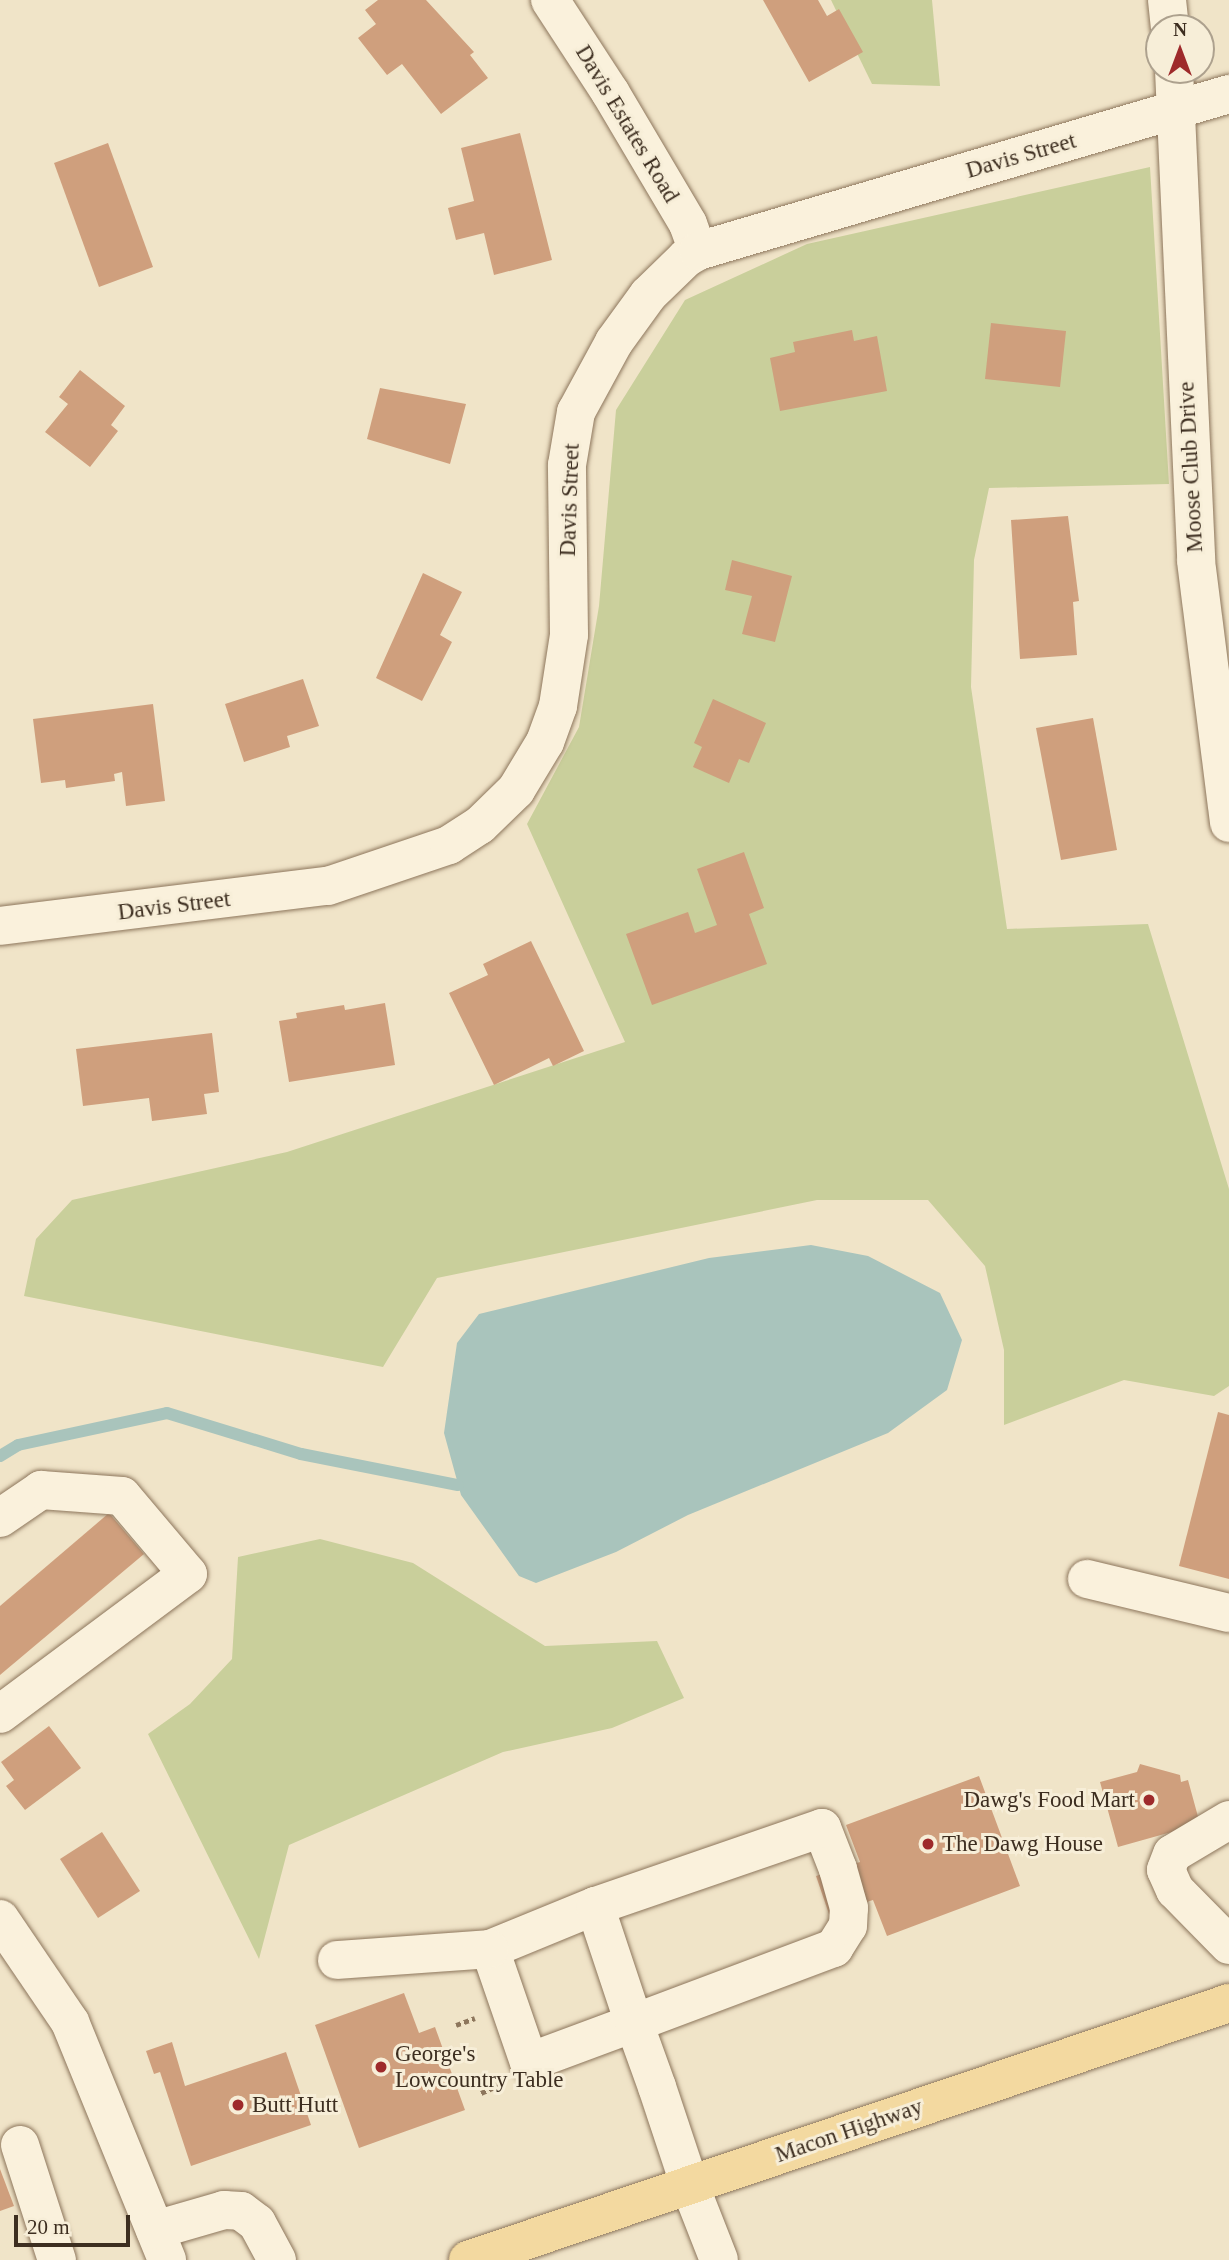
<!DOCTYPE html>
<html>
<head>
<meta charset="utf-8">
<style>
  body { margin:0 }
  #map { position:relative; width:1229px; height:2260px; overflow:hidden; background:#f0e4c8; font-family:Georgia,serif }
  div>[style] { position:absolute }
  .green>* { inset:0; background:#c9cf9b }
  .water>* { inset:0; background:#a9c4bc }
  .stream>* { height:12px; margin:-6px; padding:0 6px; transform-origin:6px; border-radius:6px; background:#a9c4bc }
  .building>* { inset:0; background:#cf9f7d }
  .path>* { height:4.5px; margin-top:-2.25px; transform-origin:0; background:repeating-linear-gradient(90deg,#8d765c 0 5px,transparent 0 8.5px) }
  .roads { filter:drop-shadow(0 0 2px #8d765c) drop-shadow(0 0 2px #8d765c) }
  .minor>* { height:38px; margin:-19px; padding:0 19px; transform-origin:19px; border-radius:19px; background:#faf1dc }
  .major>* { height:38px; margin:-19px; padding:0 19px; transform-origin:19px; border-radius:19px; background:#f3d9a0 }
  .dots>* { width:19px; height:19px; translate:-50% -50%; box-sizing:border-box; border:4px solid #f7eed8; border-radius:50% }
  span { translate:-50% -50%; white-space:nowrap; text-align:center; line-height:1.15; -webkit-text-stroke:6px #f7eed8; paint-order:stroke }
  .street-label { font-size:23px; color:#3d2e20 }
  .poi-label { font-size:23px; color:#3d2e20 }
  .right { translate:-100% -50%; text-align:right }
  .left { translate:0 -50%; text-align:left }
  .north { position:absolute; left:1145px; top:14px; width:70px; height:70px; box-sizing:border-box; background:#f7eed8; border:2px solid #ada18e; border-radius:50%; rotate:0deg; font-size:19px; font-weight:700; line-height:28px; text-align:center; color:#3d2e20 }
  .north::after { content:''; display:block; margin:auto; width:24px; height:32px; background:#9e2a2b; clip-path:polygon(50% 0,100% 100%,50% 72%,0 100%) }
  .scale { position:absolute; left:14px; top:2215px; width:116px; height:32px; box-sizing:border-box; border:4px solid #3d2e20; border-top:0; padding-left:9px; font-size:21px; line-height:24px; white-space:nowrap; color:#3d2e20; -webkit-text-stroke:5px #f7eed8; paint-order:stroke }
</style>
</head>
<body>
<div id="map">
  <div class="green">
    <div style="clip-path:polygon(831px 0,932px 0,940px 86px,872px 84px)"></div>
    <div style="clip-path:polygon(1150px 167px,1169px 484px,989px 488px,974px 560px,971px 687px,1007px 929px,1148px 924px,1229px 1189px,1229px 1386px,1214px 1396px,1124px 1380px,1004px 1425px,1004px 1350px,985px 1266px,928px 1200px,817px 1200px,437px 1278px,383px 1367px,24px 1296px,36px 1239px,72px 1200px,287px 1152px,625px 1042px,527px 824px,579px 727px,599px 606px,616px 410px,685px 300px,807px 244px)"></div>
    <div style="clip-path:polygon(320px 1539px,413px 1563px,545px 1646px,657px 1641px,684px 1698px,612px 1728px,503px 1752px,289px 1845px,259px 1959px,148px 1734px,190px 1704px,232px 1659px,238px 1557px)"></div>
  </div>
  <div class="water">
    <div style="clip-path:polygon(811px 1245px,868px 1256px,940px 1293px,962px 1340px,947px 1390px,888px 1433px,688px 1515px,616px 1552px,536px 1583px,519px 1576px,461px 1495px,444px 1433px,457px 1343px,479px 1314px,709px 1258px)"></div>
  </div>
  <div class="stream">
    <div style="left:0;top:1456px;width:21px;rotate:-31deg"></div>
    <div style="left:18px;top:1445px;width:152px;rotate:-12.1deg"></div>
    <div style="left:167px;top:1413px;width:140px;rotate:17deg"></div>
    <div style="left:301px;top:1454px;width:160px;rotate:11.2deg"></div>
  </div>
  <div class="building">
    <div style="clip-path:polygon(378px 0,426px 0,474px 52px,470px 55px,488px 78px,441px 114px,402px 64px,387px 75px,358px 38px,376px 24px,365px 10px)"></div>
    <div style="clip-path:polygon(763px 0,818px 0,827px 16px,839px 9px,863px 52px,809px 82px)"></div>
    <div style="clip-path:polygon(520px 133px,552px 260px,494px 275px,484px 233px,456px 240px,448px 208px,474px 201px,461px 148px)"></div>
    <div style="clip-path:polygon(108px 143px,153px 267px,99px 287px,54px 163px)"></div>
    <div style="clip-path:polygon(991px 323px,1066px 331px,1060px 387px,985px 379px)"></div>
    <div style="clip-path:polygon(852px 330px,854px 341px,877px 336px,887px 391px,780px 411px,770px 358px,795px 352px,793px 342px)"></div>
    <div style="clip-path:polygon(80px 370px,125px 406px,111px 425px,118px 431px,90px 467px,45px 432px,68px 404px,59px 397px)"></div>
    <div style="clip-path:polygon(380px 388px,466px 404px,450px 464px,367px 439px)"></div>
    <div style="clip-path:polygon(1068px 516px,1079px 601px,1073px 602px,1077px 655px,1020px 659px,1011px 520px)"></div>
    <div style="clip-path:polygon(732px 560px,792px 576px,775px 642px,742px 634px,752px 596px,725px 590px)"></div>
    <div style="clip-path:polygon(423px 573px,462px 592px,440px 635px,452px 642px,422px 701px,376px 678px)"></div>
    <div style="clip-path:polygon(303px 679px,319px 726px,287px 736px,290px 747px,244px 762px,225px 704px)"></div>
    <div style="clip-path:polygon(713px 699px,766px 723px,749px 763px,739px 759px,729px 783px,693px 767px,702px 747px,694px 743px)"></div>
    <div style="clip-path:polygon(153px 704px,165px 801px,126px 806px,122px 772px,114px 774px,115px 781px,66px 788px,65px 780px,41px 783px,33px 719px)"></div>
    <div style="clip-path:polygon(1093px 718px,1117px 850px,1061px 860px,1036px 728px)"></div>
    <div style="clip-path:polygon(744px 852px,764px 908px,749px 914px,767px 964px,652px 1005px,626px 934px,688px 912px,695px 933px,717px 925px,697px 869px)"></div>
    <div style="clip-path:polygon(531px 941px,584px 1051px,553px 1066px,549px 1058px,494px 1085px,449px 993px,488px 975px,483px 964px)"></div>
    <div style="clip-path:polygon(385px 1003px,395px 1065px,289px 1082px,279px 1021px,297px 1018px,296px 1013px,344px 1005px,345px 1010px)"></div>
    <div style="clip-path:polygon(212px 1033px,219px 1092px,204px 1094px,207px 1114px,152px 1121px,149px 1098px,83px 1106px,76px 1049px)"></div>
    <div style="clip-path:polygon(1218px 1412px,1229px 1415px,1229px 1579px,1179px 1566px)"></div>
    <div style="clip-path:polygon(109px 1513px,144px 1554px,0 1675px,0 1606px)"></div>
    <div style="clip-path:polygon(49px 1726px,81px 1768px,25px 1810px,6px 1786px,14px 1780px,1px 1762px)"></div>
    <div style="clip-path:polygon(1140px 1764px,1180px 1775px,1181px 1782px,1188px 1780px,1200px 1824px,1118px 1847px,1100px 1782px,1137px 1772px)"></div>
    <div style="clip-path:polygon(979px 1776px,1020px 1886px,887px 1936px,873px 1900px,829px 1914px,816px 1876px,860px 1862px,846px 1825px)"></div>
    <div style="clip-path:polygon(102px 1832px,140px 1891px,98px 1918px,60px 1859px)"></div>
    <div style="clip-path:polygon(404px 1993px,419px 2033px,435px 2027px,465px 2110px,359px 2148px,315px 2025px)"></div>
    <div style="clip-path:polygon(172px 2042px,185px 2086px,286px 2052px,311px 2125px,191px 2166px,160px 2072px,154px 2074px,146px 2051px)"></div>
    <div style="clip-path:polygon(0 2169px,14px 2206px,0 2211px)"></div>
  </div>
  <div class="path">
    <div style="left:456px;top:2025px;width:20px;rotate:-20deg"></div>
    <div style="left:481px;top:2093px;width:20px;rotate:-24deg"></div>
  </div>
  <div class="roads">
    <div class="minor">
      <div style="left:550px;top:0;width:110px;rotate:56.9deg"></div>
      <div style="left:610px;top:92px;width:153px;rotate:59.4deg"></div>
      <div style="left:688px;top:224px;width:29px;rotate:70deg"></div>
      <div style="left:1167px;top:0;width:28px;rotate:84deg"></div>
      <div style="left:1174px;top:70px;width:491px;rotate:87.4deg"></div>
      <div style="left:1196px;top:561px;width:264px;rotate:82.8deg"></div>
      <div style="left:0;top:926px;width:330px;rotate:-7deg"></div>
      <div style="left:328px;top:886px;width:128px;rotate:-18.7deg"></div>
      <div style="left:449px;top:845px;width:37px;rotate:-33deg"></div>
      <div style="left:480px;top:825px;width:50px;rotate:-44.2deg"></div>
      <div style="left:516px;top:790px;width:56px;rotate:-58.9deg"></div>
      <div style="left:545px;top:742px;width:38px;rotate:-70deg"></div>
      <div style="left:558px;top:706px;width:72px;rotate:-81.2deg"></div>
      <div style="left:569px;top:635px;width:170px;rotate:-90.7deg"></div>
      <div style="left:567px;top:465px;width:54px;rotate:-80.4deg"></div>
      <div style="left:576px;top:412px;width:80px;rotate:-61.5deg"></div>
      <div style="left:614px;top:342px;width:58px;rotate:-54.1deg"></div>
      <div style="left:648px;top:295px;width:53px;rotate:-44.2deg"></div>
      <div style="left:686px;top:258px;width:14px;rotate:-30deg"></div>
      <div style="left:698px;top:251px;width:554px;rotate:-16.47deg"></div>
      <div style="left:0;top:1518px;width:50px;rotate:-34.3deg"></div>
      <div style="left:41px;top:1490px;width:81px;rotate:4.2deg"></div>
      <div style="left:122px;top:1496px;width:102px;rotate:49.8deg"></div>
      <div style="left:188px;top:1574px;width:234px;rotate:143.3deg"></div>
      <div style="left:1087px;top:1579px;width:146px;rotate:13.5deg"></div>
      <div style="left:1229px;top:1820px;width:66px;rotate:149.2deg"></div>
      <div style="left:1172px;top:1854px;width:17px;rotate:111deg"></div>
      <div style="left:1166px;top:1870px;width:22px;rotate:66deg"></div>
      <div style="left:1175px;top:1890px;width:77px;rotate:45.5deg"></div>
      <div style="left:595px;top:1906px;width:113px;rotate:157.7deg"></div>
      <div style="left:490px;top:1949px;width:120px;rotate:71deg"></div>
      <div style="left:529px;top:2062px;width:112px;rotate:-20.4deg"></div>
      <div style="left:634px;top:2023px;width:214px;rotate:-20.6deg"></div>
      <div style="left:834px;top:1948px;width:26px;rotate:-58deg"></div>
      <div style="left:848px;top:1926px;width:18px;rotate:-87deg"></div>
      <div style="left:849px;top:1908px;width:41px;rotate:-105.8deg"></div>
      <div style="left:838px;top:1869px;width:44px;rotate:-111.3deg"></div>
      <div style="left:822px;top:1828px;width:240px;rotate:161deg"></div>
      <div style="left:595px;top:1906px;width:123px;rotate:71.6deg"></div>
      <div style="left:634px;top:2023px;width:68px;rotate:70.2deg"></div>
      <div style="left:657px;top:2087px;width:104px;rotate:71.6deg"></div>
      <div style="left:690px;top:2186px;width:79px;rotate:68.6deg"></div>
      <div style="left:0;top:1919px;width:125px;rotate:55.8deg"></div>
      <div style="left:70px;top:2022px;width:257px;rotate:67.8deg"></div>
      <div style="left:337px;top:1960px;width:153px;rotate:-4.1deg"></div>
      <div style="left:20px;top:2145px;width:121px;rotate:72.2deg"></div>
      <div style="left:155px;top:2230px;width:72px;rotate:-16.2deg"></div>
      <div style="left:224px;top:2210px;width:17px;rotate:3deg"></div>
      <div style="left:241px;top:2211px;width:20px;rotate:37deg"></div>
      <div style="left:257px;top:2223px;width:42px;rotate:61.6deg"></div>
    </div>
    <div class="major">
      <div style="left:468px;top:2260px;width:803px;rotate:-18.66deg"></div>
    </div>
  </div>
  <div class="dots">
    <div style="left:1149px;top:1800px;background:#9e2a2b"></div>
    <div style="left:928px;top:1844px;background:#9e2a2b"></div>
    <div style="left:381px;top:2067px;background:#9e2a2b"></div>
    <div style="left:238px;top:2105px;background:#9e2a2b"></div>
  </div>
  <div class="street-label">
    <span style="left:627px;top:124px;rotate:59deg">Davis Estates Road</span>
    <span style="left:1021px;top:156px;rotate:-16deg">Davis Street</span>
    <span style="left:1191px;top:467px;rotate:-93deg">Moose Club Drive</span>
    <span style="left:570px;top:500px;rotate:-88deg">Davis Street</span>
    <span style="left:174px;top:906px;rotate:-7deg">Davis Street</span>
    <span style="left:849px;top:2131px;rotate:-19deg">Macon Highway</span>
  </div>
  <div class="poi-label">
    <span class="right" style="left:1135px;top:1800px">Dawg's Food Mart</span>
    <span class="left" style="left:942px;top:1844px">The Dawg House</span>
    <span class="left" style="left:395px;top:2067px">George's<br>Lowcountry Table</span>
    <span class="left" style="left:252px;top:2105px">Butt Hutt</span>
  </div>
  <div class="north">N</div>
  <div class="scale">20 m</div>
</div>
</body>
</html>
